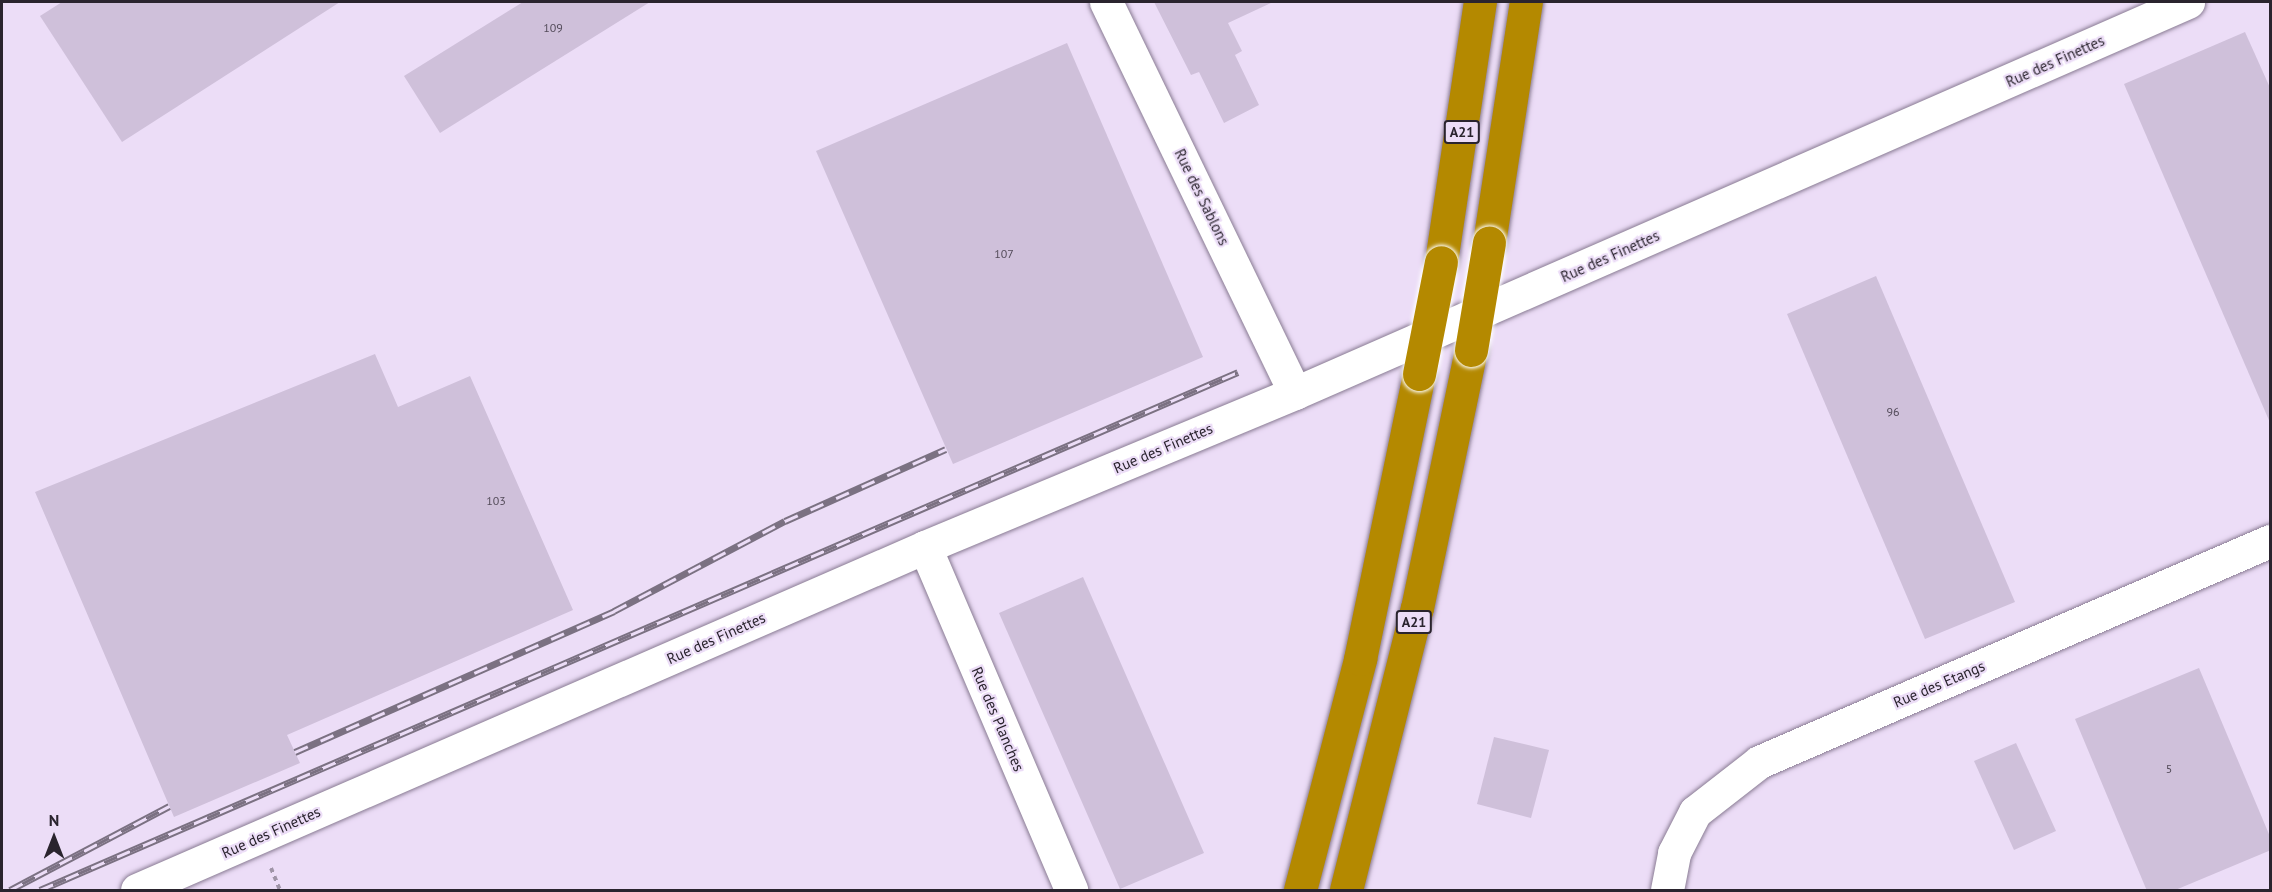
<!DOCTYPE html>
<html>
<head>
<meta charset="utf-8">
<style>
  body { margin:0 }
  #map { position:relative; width:2272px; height:892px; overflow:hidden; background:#ecddf7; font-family:"PT Sans",sans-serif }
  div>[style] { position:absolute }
  .building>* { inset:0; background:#cfc0da }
  .path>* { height:4px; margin-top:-2px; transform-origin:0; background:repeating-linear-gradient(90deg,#9f94a7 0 4.5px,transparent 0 9px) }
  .roads { filter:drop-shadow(0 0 2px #897b93) drop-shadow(0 0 2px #897b93) }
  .minor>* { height:33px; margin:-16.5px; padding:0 16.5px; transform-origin:16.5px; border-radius:16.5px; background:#fff }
  .highway>* { height:33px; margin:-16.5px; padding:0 16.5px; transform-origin:16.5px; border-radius:16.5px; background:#b48900 }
  .rail>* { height:7px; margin-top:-3.5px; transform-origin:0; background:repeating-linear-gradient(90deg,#ecddf7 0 14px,#7b7182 0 28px); box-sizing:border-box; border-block:2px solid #7b7182 }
  .bridges { filter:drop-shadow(0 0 2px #fff) drop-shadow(0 0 2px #fff) }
  .highway-bridge>* { height:33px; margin:-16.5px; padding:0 16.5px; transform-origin:16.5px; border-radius:16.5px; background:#b48900 }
  span { translate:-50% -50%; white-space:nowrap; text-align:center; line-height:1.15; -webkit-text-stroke:4.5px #ecddf7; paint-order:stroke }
  .number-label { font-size:12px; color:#534b59 }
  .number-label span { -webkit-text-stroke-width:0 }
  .shield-label span { padding:2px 4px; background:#ecddf7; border:2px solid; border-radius:4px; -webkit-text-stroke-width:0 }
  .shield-label { font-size:14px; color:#2a242e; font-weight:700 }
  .street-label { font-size:15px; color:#2a242e }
  .frame { position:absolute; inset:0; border:3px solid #2a242e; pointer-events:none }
  .north { position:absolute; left:24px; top:808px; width:60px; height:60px; -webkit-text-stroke:4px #ecddf7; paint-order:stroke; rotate:0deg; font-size:16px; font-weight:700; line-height:24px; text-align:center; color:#2a242e }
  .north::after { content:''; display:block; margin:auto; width:21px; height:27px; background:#2a242e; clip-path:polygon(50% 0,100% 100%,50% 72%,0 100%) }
</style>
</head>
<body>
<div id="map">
  <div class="building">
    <div style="clip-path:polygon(62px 2px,340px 2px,122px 142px,40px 16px)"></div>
    <div style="clip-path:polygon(523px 2px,650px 2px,440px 133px,404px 76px)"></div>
    <div style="clip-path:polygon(1154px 2px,1273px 2px,1228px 23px,1242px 51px,1235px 55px,1259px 105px,1224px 123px,1199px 72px,1191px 75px)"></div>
    <div style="clip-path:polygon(2245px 32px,2271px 90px,2271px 425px,2124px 84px)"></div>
    <div style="clip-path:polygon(1067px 43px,1203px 357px,953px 464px,816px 151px)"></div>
    <div style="clip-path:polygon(1876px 276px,2015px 602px,1925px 639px,1787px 314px)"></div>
    <div style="clip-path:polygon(375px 354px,398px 407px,470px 376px,573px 610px,287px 735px,300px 763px,174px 817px,35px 492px)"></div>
    <div style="clip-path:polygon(1083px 577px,1204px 853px,1120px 889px,999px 613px)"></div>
    <div style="clip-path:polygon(2199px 668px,2271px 839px,2271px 850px,2173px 891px,2147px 891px,2075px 719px)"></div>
    <div style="clip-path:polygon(1494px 737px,1549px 750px,1531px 818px,1477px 804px)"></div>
    <div style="clip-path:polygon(2016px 743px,2056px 831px,2014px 850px,1974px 761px)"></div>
  </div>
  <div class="path">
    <div style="left:271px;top:868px;width:24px;rotate:68deg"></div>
  </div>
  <div class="roads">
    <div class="minor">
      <div style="left:1106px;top:2px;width:434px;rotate:64.2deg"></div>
      <div style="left:925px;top:547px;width:373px;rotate:66.9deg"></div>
      <div style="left:137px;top:890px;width:859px;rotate:-23.52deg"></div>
      <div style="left:925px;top:547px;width:401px;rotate:-22.6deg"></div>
      <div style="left:1295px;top:393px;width:975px;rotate:-23.65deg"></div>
      <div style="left:1667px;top:890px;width:38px;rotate:-79deg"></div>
      <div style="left:1674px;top:853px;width:46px;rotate:-62.9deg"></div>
      <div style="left:1695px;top:812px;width:81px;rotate:-38deg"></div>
      <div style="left:1759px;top:762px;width:557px;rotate:-23.39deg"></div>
    </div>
    <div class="highway">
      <div style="left:1489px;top:243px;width:244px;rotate:-81.3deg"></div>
      <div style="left:1441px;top:262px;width:263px;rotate:-81.5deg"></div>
      <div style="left:1300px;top:890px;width:239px;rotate:-75.4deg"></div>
      <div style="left:1360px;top:659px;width:291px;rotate:-78.3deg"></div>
      <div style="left:1346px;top:890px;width:291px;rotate:-75.9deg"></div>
      <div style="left:1417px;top:608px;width:264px;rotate:-78.2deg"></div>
    </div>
  </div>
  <div class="rail">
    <div style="left:295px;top:752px;width:349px;rotate:-23.8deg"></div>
    <div style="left:614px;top:611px;width:193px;rotate:-27.8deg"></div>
    <div style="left:785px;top:521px;width:176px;rotate:-24.1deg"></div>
    <div style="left:10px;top:890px;width:180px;rotate:-27.8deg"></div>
    <div style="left:40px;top:890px;width:1305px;rotate:-23.38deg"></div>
  </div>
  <div class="bridges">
    <div class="highway-bridge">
      <div style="left:1471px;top:350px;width:109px;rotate:-80.5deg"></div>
      <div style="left:1419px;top:374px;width:114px;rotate:-78.9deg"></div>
    </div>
  </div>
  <div class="number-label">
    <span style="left:553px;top:28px">109</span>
    <span style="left:1004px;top:254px">107</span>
    <span style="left:1893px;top:412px">96</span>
    <span style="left:496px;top:501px">103</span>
    <span style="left:2169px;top:769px">5</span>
  </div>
  <div class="shield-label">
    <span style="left:1462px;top:132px">A21</span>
    <span style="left:1414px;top:622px">A21</span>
  </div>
  <div class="street-label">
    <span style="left:2055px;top:61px;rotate:-24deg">Rue des Finettes</span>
    <span style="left:1202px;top:197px;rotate:64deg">Rue des Sablons</span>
    <span style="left:1610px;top:256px;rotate:-24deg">Rue des Finettes</span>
    <span style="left:1163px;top:448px;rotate:-23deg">Rue des Finettes</span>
    <span style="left:716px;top:638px;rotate:-24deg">Rue des Finettes</span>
    <span style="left:1939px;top:684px;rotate:-23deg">Rue des Etangs</span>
    <span style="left:998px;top:719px;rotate:67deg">Rue des Planches</span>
    <span style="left:271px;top:832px;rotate:-24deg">Rue des Finettes</span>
  </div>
  <div class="frame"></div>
  <div class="north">N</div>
</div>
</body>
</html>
